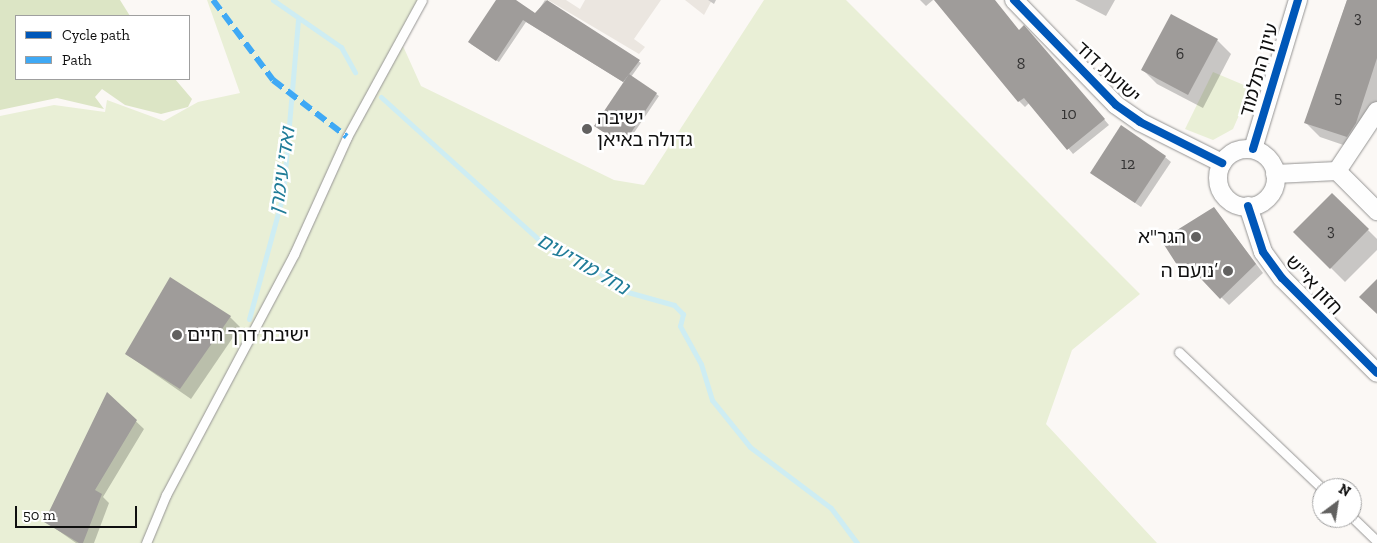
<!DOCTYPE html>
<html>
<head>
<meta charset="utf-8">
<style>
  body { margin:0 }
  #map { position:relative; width:1377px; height:543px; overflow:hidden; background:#fbf8f5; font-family:"Zilla Slab","Noto Sans Hebrew",serif }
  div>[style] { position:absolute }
  .green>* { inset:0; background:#e9efd6 }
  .forest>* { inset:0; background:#dce5c5 }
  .plaza>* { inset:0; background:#ebe6e0 }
  .shadow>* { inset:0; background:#0003 }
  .stream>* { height:5px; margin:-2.5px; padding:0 2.5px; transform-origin:2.5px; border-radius:2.5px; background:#ceedf3 }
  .building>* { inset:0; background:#9f9c9a }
  .roads { filter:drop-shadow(0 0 1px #959493) drop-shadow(0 0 1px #959493) }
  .lane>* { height:9px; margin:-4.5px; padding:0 4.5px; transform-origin:4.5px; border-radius:4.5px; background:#fefefe }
  .street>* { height:18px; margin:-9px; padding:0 9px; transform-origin:9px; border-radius:9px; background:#fefefe }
  .street>.ring { margin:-9px; padding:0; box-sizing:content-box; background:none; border:18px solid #fefefe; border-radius:50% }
  .quiet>* { height:6px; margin-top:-3px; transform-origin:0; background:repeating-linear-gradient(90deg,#3fa9f5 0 12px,transparent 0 18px) }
  .cycleway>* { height:8px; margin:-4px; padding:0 4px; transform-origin:4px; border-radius:4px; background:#0057b8 }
  .dots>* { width:14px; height:14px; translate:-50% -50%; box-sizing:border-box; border:2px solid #fff; border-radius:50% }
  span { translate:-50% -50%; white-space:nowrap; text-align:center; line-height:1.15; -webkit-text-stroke:5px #fff; paint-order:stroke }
  .number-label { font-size:16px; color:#333232 }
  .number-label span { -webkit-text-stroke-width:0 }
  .street-label { font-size:19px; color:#0f0f0f }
  .poi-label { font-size:19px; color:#0f0f0f }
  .left { translate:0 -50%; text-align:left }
  .right { translate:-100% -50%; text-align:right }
  .water-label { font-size:20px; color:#207c98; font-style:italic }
  .legend { position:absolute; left:15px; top:15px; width:175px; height:65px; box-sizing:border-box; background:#fff; border:1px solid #9f9f9f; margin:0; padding:6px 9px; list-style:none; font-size:15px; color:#0f0f0f }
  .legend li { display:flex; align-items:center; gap:10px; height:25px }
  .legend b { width:25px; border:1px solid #9f9f9f }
  .north { position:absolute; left:1312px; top:478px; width:50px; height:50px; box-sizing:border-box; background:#fff; border:1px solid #9f9f9f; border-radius:50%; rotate:31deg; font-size:14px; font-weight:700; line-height:20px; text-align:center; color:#0f0f0f }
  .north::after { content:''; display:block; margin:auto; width:18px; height:22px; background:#626160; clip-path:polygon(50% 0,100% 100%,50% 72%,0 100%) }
  .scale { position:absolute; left:15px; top:506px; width:122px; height:22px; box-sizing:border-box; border:2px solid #0f0f0f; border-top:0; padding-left:6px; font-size:15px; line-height:18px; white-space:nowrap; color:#0f0f0f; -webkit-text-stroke:4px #fff; paint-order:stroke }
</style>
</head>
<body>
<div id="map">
  <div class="green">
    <div style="clip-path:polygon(207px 0,425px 0,403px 46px,421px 86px,614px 180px,644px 185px,764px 0,846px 0,1140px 294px,1072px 350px,1046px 424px,1157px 543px,0 543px,0 116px,54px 105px,105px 112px,107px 100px,164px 121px,198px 102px,240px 93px)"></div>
    <div style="clip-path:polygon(1213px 72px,1251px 88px,1233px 129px,1213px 140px,1185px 129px)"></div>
  </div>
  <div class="forest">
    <div style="clip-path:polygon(0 0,120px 0,130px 16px,16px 16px,16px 79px,175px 79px,192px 99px,188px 107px,161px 114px,125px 105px,102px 89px,95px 97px,104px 109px,57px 98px,0 110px)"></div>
  </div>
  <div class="plaza">
    <div style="clip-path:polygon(548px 0,566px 0,580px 9px,585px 0,661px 0,634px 39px,645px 47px,639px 54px)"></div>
    <div style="clip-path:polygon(685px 0,708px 0,711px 2px,704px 15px)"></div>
  </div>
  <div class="shadow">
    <div style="clip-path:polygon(497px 0,514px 0,536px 14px,545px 0,641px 63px,631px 77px,659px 96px,625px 146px,598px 128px,625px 83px,526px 22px,499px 62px,471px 44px)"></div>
    <div style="clip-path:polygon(708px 0,716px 0,714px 4px)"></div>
    <div style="clip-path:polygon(920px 0,933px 0,926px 6px)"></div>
    <div style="clip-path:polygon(936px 0,994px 0,1019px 31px,1029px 32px,1109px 125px,1073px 154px,1030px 102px,1025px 107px,1019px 101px)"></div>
    <div style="clip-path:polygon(1075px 0,1115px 0,1106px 16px)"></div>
    <div style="clip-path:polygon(1347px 0,1377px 0,1377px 117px,1361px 151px,1320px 137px,1306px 123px)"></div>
    <div style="clip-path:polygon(1217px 40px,1231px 54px,1203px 108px,1157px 84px,1143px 70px)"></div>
    <div style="clip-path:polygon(1165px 157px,1171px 162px,1141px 207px,1091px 173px)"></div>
    <div style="clip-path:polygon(1332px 194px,1377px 239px,1377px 250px,1345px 282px,1295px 232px)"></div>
    <div style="clip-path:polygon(1214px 208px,1263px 273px,1229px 305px,1195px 271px,1188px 275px,1180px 267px)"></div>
    <div style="clip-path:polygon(230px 317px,240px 327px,191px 399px,126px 354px)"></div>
    <div style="clip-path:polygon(107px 394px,144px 429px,103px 497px,109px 503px,94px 543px,76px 543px,46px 522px)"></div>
  </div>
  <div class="stream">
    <div style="left:273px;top:0;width:83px;rotate:34.7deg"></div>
    <div style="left:341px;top:47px;width:29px;rotate:61deg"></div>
    <div style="left:381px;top:97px;width:224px;rotate:42.1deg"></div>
    <div style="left:547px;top:247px;width:30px;rotate:15deg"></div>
    <div style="left:576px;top:255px;width:60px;rotate:36.9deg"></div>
    <div style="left:624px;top:291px;width:52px;rotate:15.6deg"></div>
    <div style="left:674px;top:305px;width:13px;rotate:45deg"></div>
    <div style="left:683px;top:314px;width:12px;rotate:104deg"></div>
    <div style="left:680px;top:326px;width:43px;rotate:61.1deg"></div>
    <div style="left:701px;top:364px;width:38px;rotate:73deg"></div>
    <div style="left:712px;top:400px;width:60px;rotate:51deg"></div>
    <div style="left:750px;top:447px;width:101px;rotate:37deg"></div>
    <div style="left:831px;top:508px;width:44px;rotate:53.4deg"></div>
    <div style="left:249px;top:319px;width:129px;rotate:-74.7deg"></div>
    <div style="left:283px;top:195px;width:177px;rotate:-85.1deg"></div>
  </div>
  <div class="building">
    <div style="clip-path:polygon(496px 0,516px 0,535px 13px,547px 0,640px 60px,623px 82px,523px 20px,496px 61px,468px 42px)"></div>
    <div style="clip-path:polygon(934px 0,995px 0,1019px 30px,1024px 25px,1105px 119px,1067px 150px,1024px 98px,1018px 102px)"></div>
    <div style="clip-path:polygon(1347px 0,1377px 0,1377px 58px,1356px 123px,1347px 137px,1304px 123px)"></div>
    <div style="clip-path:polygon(1171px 14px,1218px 39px,1188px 95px,1141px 70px)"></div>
    <div style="clip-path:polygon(629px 74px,657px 93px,623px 145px,594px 126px)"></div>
    <div style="clip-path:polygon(1121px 125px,1166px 156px,1135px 203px,1090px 173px)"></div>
    <div style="clip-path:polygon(1332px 193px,1369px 229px,1330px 269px,1293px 232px)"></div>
    <div style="clip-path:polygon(1214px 207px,1256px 264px,1220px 299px,1186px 263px,1179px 268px,1161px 240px)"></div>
    <div style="clip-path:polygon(170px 277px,231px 316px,180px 389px,125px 354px)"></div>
    <div style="clip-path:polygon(1377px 279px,1377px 314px,1359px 297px)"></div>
    <div style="clip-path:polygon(107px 392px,137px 420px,95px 490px,102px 494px,83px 543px,79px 543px,44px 522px)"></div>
  </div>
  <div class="roads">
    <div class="lane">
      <div style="left:1179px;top:352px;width:197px;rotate:43.6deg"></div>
      <div style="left:1352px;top:517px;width:35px;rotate:44deg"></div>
      <div style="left:146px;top:543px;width:52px;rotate:-67.4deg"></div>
      <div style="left:166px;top:495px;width:273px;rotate:-62deg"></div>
      <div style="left:294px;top:254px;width:128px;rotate:-65.6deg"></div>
      <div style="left:347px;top:137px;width:156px;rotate:-61.3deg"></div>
    </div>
    <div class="street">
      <div style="left:1014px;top:0;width:146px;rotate:45.8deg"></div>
      <div style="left:1116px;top:105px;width:29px;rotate:35deg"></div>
      <div style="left:1140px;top:122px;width:92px;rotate:26.6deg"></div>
      <div style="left:1253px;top:149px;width:156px;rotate:-73.2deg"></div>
      <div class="ring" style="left:1218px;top:149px;width:40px;height:40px"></div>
      <div style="left:1337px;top:171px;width:72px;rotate:-56.3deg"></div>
      <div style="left:1275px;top:174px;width:62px;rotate:-2.8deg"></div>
      <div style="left:1337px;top:171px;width:57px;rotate:45deg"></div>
      <div style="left:1248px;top:206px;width:48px;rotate:71.9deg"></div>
      <div style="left:1263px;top:252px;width:32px;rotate:54deg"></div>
      <div style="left:1282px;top:278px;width:134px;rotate:45deg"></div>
    </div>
  </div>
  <div class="quiet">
    <div style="left:213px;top:0;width:100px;rotate:53.1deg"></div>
    <div style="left:273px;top:80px;width:93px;rotate:37.6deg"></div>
  </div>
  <div class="cycleway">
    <div style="left:1014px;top:0;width:146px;rotate:45.8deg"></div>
    <div style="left:1116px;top:105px;width:29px;rotate:35deg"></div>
    <div style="left:1140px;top:122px;width:92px;rotate:26.6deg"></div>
    <div style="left:1253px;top:149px;width:156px;rotate:-73.2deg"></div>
    <div style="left:1248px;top:206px;width:48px;rotate:71.9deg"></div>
    <div style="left:1263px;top:252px;width:32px;rotate:54deg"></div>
    <div style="left:1282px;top:278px;width:134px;rotate:45deg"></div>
  </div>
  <div class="dots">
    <div style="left:587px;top:129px;background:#626160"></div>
    <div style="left:1196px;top:237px;background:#626160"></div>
    <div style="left:1228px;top:271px;background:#626160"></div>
    <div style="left:177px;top:335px;background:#626160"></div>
  </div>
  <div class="number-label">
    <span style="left:1358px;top:18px">3</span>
    <span style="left:1180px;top:54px">6</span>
    <span style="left:1021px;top:64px">8</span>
    <span style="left:1338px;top:98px">5</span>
    <span style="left:1069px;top:114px">10</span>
    <span style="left:1128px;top:164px">12</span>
    <span style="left:1331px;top:231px">3</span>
  </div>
  <div class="street-label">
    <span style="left:1259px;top:70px;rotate:-74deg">עיון התלמוד</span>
    <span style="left:1108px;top:72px;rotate:43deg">ישועת דוד</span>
    <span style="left:1314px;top:285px;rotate:47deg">חזון אי"ש</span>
  </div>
  <div class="poi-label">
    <span class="left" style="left:597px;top:129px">ישיבה<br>גדולה באיאן</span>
    <span class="right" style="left:1186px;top:237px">הגר"א</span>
    <span class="right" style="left:1218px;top:271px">נועם ה’</span>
    <span class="left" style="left:187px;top:335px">ישיבת דרך חיים</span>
  </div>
  <div class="water-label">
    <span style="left:282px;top:171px;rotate:-82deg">ואדי עימרן</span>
    <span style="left:583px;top:264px;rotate:30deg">נחל מודיעים</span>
  </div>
  <ul class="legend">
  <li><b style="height:6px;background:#0057b8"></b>Cycle path</li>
  <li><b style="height:6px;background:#3fa9f5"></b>Path</li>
  </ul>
  <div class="north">N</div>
  <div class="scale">50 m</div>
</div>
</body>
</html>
